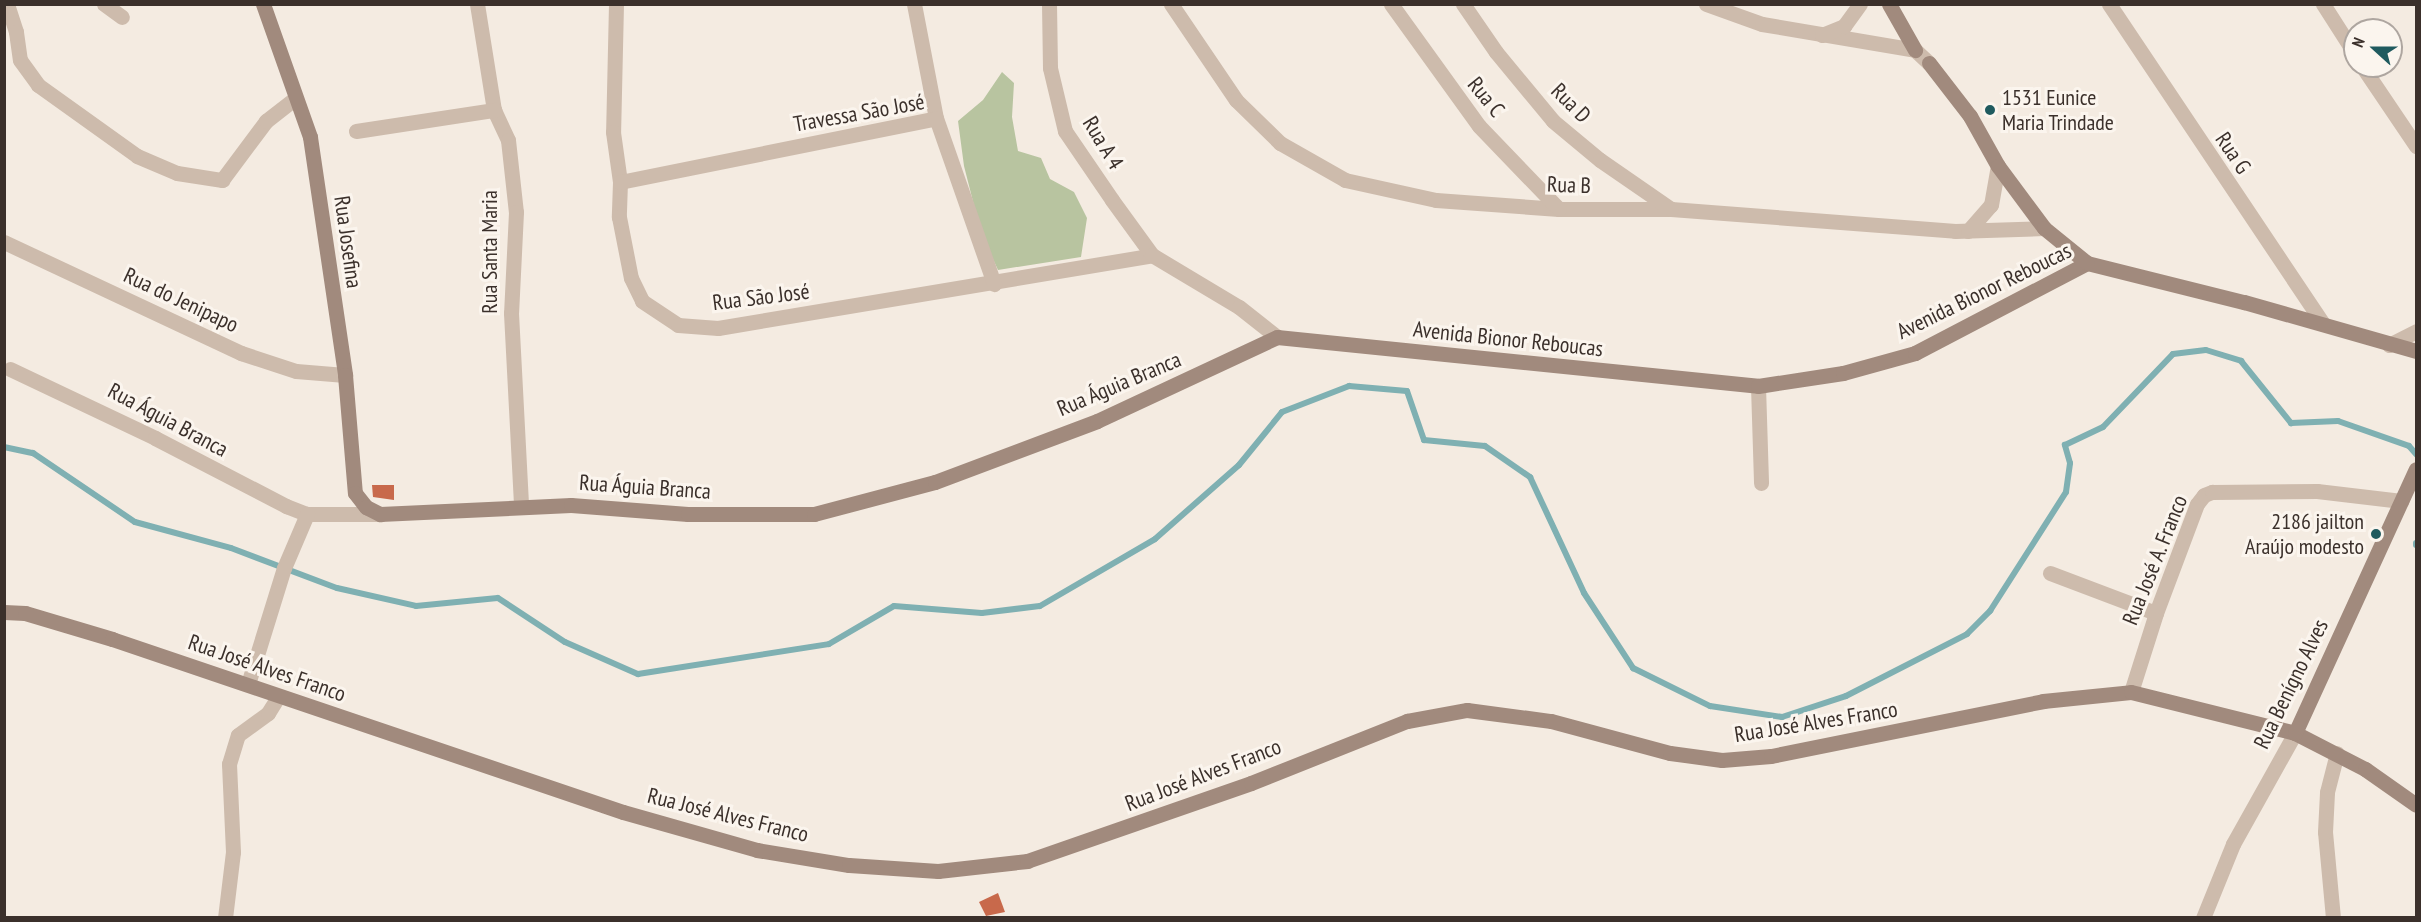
<!DOCTYPE html>
<html>
<head>
<meta charset="utf-8">
<style>
  body { margin:0 }
  #map { position:relative; width:2421px; height:922px; overflow:hidden; background:#f4ebe1; font-family:"PT Sans Narrow",sans-serif }
  div>[style] { position:absolute }
  .green>* { inset:0; background:#b8c4a0 }
  .stream>* { height:6px; margin:-3px; padding:0 3px; transform-origin:3px; border-radius:3px; background:#7fb0b2 }
  .building>* { inset:0; background:#c8694b }
  .street>* { height:15px; margin:-7.5px; padding:0 7.5px; transform-origin:7.5px; border-radius:7.5px; background:#cdbbac }
  .secondary>* { height:15px; margin:-7.5px; padding:0 7.5px; transform-origin:7.5px; border-radius:7.5px; background:#a18a7d }
  .dots>* { width:16px; height:16px; translate:-50% -50%; box-sizing:border-box; border:3px solid #fbf5ee; border-radius:50% }
  span { translate:-50% -50%; white-space:nowrap; text-align:center; line-height:1.15; -webkit-text-stroke:6px #fbf5ee; paint-order:stroke }
  .street-label { font-size:22px; color:#3b302b }
  .poi-label { font-size:22px; color:#3b302b }
  .left { translate:0 -50%; text-align:left }
  .right { translate:-100% -50%; text-align:right }
  .frame { position:absolute; inset:0; border:6px solid #3b302b; pointer-events:none }
  .north { position:absolute; left:2343px; top:18px; width:60px; height:60px; box-sizing:border-box; background:#fbf5ee; border:2px solid #aea6a0; border-radius:50%; rotate:291deg; font-size:16px; font-weight:700; line-height:24px; text-align:center; color:#3b302b }
  .north::after { content:''; display:block; margin:auto; width:21px; height:27px; background:#1f5a5e; clip-path:polygon(50% 0,100% 100%,50% 72%,0 100%) }
</style>
</head>
<body>
<div id="map">
  <div class="green">
    <div style="clip-path:polygon(1002px 72px,1014px 83px,1012px 117px,1018px 151px,1041px 158px,1050px 179px,1074px 192px,1087px 218px,1081px 257px,998px 270px,981px 233px,964px 166px,958px 121px,983px 100px)"></div>
  </div>
  <div class="stream">
    <div style="left:4px;top:447px;width:30px;rotate:12deg"></div>
    <div style="left:33px;top:453px;width:123px;rotate:34.1deg"></div>
    <div style="left:135px;top:522px;width:99px;rotate:15.2deg"></div>
    <div style="left:231px;top:548px;width:113px;rotate:20.7deg"></div>
    <div style="left:337px;top:588px;width:81px;rotate:12.8deg"></div>
    <div style="left:416px;top:606px;width:82px;rotate:-5.6deg"></div>
    <div style="left:498px;top:598px;width:80px;rotate:33.3deg"></div>
    <div style="left:565px;top:642px;width:80px;rotate:23.7deg"></div>
    <div style="left:638px;top:674px;width:193px;rotate:-8.9deg"></div>
    <div style="left:829px;top:644px;width:75px;rotate:-30.3deg"></div>
    <div style="left:894px;top:606px;width:88px;rotate:4.5deg"></div>
    <div style="left:982px;top:613px;width:58px;rotate:-6.9deg"></div>
    <div style="left:1040px;top:606px;width:133px;rotate:-30.2deg"></div>
    <div style="left:1155px;top:539px;width:112px;rotate:-41.4deg"></div>
    <div style="left:1239px;top:465px;width:68px;rotate:-50.9deg"></div>
    <div style="left:1282px;top:412px;width:72px;rotate:-21.2deg"></div>
    <div style="left:1349px;top:386px;width:58px;rotate:4.9deg"></div>
    <div style="left:1407px;top:391px;width:52px;rotate:70.9deg"></div>
    <div style="left:1424px;top:440px;width:61px;rotate:5.6deg"></div>
    <div style="left:1485px;top:446px;width:55px;rotate:34.6deg"></div>
    <div style="left:1530px;top:477px;width:128px;rotate:65deg"></div>
    <div style="left:1584px;top:593px;width:90px;rotate:56.8deg"></div>
    <div style="left:1633px;top:668px;width:86px;rotate:26.3deg"></div>
    <div style="left:1710px;top:706px;width:73px;rotate:8.7deg"></div>
    <div style="left:1782px;top:717px;width:67px;rotate:-18.2deg"></div>
    <div style="left:1846px;top:696px;width:136px;rotate:-27.1deg"></div>
    <div style="left:1967px;top:634px;width:33px;rotate:-45deg"></div>
    <div style="left:1990px;top:611px;width:141px;rotate:-57.4deg"></div>
    <div style="left:2066px;top:492px;width:29px;rotate:-82deg"></div>
    <div style="left:2070px;top:463px;width:19px;rotate:-106deg"></div>
    <div style="left:2065px;top:445px;width:42px;rotate:-25.3deg"></div>
    <div style="left:2103px;top:427px;width:101px;rotate:-46.2deg"></div>
    <div style="left:2173px;top:354px;width:33px;rotate:-7deg"></div>
    <div style="left:2206px;top:350px;width:37px;rotate:17deg"></div>
    <div style="left:2241px;top:361px;width:80px;rotate:51.1deg"></div>
    <div style="left:2291px;top:423px;width:47px;rotate:-2.4deg"></div>
    <div style="left:2338px;top:421px;width:75px;rotate:19.4deg"></div>
    <div style="left:2409px;top:446px;width:11px;rotate:49deg"></div>
    <div style="left:2416px;top:543px;width:2px;rotate:90deg"></div>
  </div>
  <div class="building">
    <div style="clip-path:polygon(372px 485px,394px 485px,394px 500px,373px 497px)"></div>
    <div style="clip-path:polygon(998px 893px,1005px 912px,986px 916px,979px 902px)"></div>
  </div>
  <div class="street">
    <div style="left:7px;top:4px;width:29px;rotate:72deg"></div>
    <div style="left:16px;top:32px;width:28px;rotate:82deg"></div>
    <div style="left:20px;top:60px;width:31px;rotate:54deg"></div>
    <div style="left:38px;top:85px;width:122px;rotate:35.6deg"></div>
    <div style="left:137px;top:156px;width:43px;rotate:23deg"></div>
    <div style="left:177px;top:173px;width:46px;rotate:8.8deg"></div>
    <div style="left:222px;top:180px;width:74px;rotate:-53.3deg"></div>
    <div style="left:266px;top:121px;width:36px;rotate:-38deg"></div>
    <div style="left:104px;top:4px;width:22px;rotate:36deg"></div>
    <div style="left:477px;top:4px;width:107px;rotate:80.9deg"></div>
    <div style="left:494px;top:110px;width:33px;rotate:65deg"></div>
    <div style="left:508px;top:140px;width:72px;rotate:83.7deg"></div>
    <div style="left:516px;top:212px;width:101px;rotate:92.8deg"></div>
    <div style="left:511px;top:313px;width:192px;rotate:87deg"></div>
    <div style="left:616px;top:4px;width:128px;rotate:91.3deg"></div>
    <div style="left:613px;top:132px;width:50px;rotate:82deg"></div>
    <div style="left:620px;top:182px;width:35px;rotate:92deg"></div>
    <div style="left:619px;top:217px;width:62px;rotate:78.9deg"></div>
    <div style="left:631px;top:278px;width:25px;rotate:64deg"></div>
    <div style="left:642px;top:301px;width:43px;rotate:33.7deg"></div>
    <div style="left:678px;top:325px;width:40px;rotate:4.3deg"></div>
    <div style="left:718px;top:328px;width:440px;rotate:-9.5deg"></div>
    <div style="left:914px;top:4px;width:116px;rotate:79.1deg"></div>
    <div style="left:1049px;top:4px;width:64px;rotate:89.1deg"></div>
    <div style="left:1050px;top:68px;width:65px;rotate:76.6deg"></div>
    <div style="left:1065px;top:131px;width:83px;rotate:55.7deg"></div>
    <div style="left:1112px;top:200px;width:68px;rotate:54deg"></div>
    <div style="left:1152px;top:255px;width:101px;rotate:30.9deg"></div>
    <div style="left:1239px;top:307px;width:48px;rotate:38.3deg"></div>
    <div style="left:1171px;top:4px;width:116px;rotate:55.9deg"></div>
    <div style="left:1236px;top:100px;width:62px;rotate:44.3deg"></div>
    <div style="left:1280px;top:143px;width:75px;rotate:29.6deg"></div>
    <div style="left:1345px;top:180px;width:93px;rotate:12.4deg"></div>
    <div style="left:1436px;top:200px;width:123px;rotate:4.2deg"></div>
    <div style="left:1559px;top:209px;width:112px"></div>
    <div style="left:1671px;top:209px;width:285px;rotate:4.4deg"></div>
    <div style="left:1955px;top:231px;width:89px;rotate:-1.9deg"></div>
    <div style="left:1391px;top:4px;width:150px;rotate:54.2deg"></div>
    <div style="left:1479px;top:126px;width:115px;rotate:46.1deg"></div>
    <div style="left:1463px;top:4px;width:58px;rotate:55.5deg"></div>
    <div style="left:1496px;top:52px;width:89px;rotate:50.4deg"></div>
    <div style="left:1553px;top:121px;width:61px;rotate:39.7deg"></div>
    <div style="left:1600px;top:160px;width:86px;rotate:34.6deg"></div>
    <div style="left:1706px;top:4px;width:59px;rotate:19.7deg"></div>
    <div style="left:1762px;top:24px;width:155px;rotate:9.6deg"></div>
    <div style="left:1915px;top:50px;width:19px;rotate:43deg"></div>
    <div style="left:2109px;top:4px;width:385px;rotate:56.2deg"></div>
    <div style="left:2323px;top:4px;width:59px;rotate:57.4deg"></div>
    <div style="left:1822px;top:35px;width:24px;rotate:-22deg"></div>
    <div style="left:1844px;top:26px;width:27px;rotate:-54deg"></div>
    <div style="left:2362px;top:66px;width:97px;rotate:56deg"></div>
    <div style="left:356px;top:131px;width:140px;rotate:-8.7deg"></div>
    <div style="left:620px;top:182px;width:322px;rotate:-11.4deg"></div>
    <div style="left:936px;top:118px;width:176px;rotate:70.7deg"></div>
    <div style="left:1968px;top:231px;width:35px;rotate:-49deg"></div>
    <div style="left:1991px;top:205px;width:40px;rotate:-80deg"></div>
    <div style="left:4px;top:242px;width:262px;rotate:25.1deg"></div>
    <div style="left:241px;top:353px;width:58px;rotate:18.1deg"></div>
    <div style="left:296px;top:371px;width:49px;rotate:4.7deg"></div>
    <div style="left:2389px;top:345px;width:30px;rotate:-27deg"></div>
    <div style="left:10px;top:369px;width:161px;rotate:25.4deg"></div>
    <div style="left:155px;top:438px;width:148px;rotate:27.4deg"></div>
    <div style="left:286px;top:506px;width:22px;rotate:21deg"></div>
    <div style="left:307px;top:514px;width:73px"></div>
    <div style="left:1758px;top:386px;width:97px;rotate:88.2deg"></div>
    <div style="left:2050px;top:573px;width:113px;rotate:20.7deg"></div>
    <div style="left:248px;top:684px;width:121px;rotate:-72.8deg"></div>
    <div style="left:284px;top:568px;width:59px;rotate:-66.9deg"></div>
    <div style="left:2131px;top:692px;width:83px;rotate:-72.4deg"></div>
    <div style="left:2156px;top:613px;width:116px;rotate:-69.4deg"></div>
    <div style="left:2197px;top:504px;width:11px;rotate:-52deg"></div>
    <div style="left:2204px;top:495px;width:9px;rotate:-21deg"></div>
    <div style="left:2212px;top:492px;width:105px;rotate:-0.5deg"></div>
    <div style="left:2317px;top:491px;width:85px;rotate:6.8deg"></div>
    <div style="left:225px;top:918px;width:66px;rotate:-83.1deg"></div>
    <div style="left:233px;top:852px;width:88px;rotate:-92.6deg"></div>
    <div style="left:229px;top:764px;width:30px;rotate:-73deg"></div>
    <div style="left:238px;top:735px;width:37px;rotate:-36deg"></div>
    <div style="left:268px;top:713px;width:19px;rotate:-58deg"></div>
    <div style="left:2203px;top:918px;width:80px;rotate:-67.9deg"></div>
    <div style="left:2233px;top:844px;width:127px;rotate:-60.8deg"></div>
    <div style="left:2333px;top:918px;width:86px;rotate:-95.3deg"></div>
    <div style="left:2325px;top:832px;width:40px;rotate:-87.1deg"></div>
    <div style="left:2327px;top:792px;width:40px;rotate:-75.6deg"></div>
  </div>
  <div class="secondary">
    <div style="left:263px;top:4px;width:141px;rotate:70.5deg"></div>
    <div style="left:310px;top:137px;width:241px;rotate:81.6deg"></div>
    <div style="left:345px;top:375px;width:118px;rotate:85.2deg"></div>
    <div style="left:355px;top:493px;width:18px;rotate:52deg"></div>
    <div style="left:366px;top:507px;width:16px;rotate:27deg"></div>
    <div style="left:380px;top:514px;width:191px;rotate:-2.7deg"></div>
    <div style="left:571px;top:505px;width:117px;rotate:4.4deg"></div>
    <div style="left:688px;top:514px;width:126px"></div>
    <div style="left:814px;top:514px;width:125px;rotate:-14.8deg"></div>
    <div style="left:935px;top:482px;width:173px;rotate:-20.6deg"></div>
    <div style="left:1097px;top:421px;width:199px;rotate:-25deg"></div>
    <div style="left:1277px;top:337px;width:483px;rotate:5.8deg"></div>
    <div style="left:1758px;top:386px;width:86px;rotate:-8.7deg"></div>
    <div style="left:1843px;top:373px;width:75px;rotate:-15.5deg"></div>
    <div style="left:1915px;top:353px;width:194px;rotate:-27.6deg"></div>
    <div style="left:2087px;top:263px;width:162px;rotate:14deg"></div>
    <div style="left:2244px;top:302px;width:179px;rotate:15.9deg"></div>
    <div style="left:1889px;top:4px;width:53px;rotate:60.5deg"></div>
    <div style="left:1929px;top:63px;width:67px;rotate:52.3deg"></div>
    <div style="left:1970px;top:116px;width:57px;rotate:60.8deg"></div>
    <div style="left:1998px;top:166px;width:77px;rotate:53.4deg"></div>
    <div style="left:2044px;top:228px;width:55px;rotate:39.1deg"></div>
    <div style="left:4px;top:612px;width:21px;rotate:3deg"></div>
    <div style="left:25px;top:613px;width:91px;rotate:16.6deg"></div>
    <div style="left:112px;top:639px;width:539px;rotate:18.7deg"></div>
    <div style="left:623px;top:812px;width:139px;rotate:15.8deg"></div>
    <div style="left:757px;top:850px;width:93px;rotate:9.3deg"></div>
    <div style="left:849px;top:865px;width:89px;rotate:3.9deg"></div>
    <div style="left:938px;top:871px;width:90px;rotate:-6.4deg"></div>
    <div style="left:1027px;top:861px;width:237px;rotate:-19.2deg"></div>
    <div style="left:1251px;top:783px;width:168px;rotate:-21.7deg"></div>
    <div style="left:1407px;top:721px;width:61px;rotate:-10.4deg"></div>
    <div style="left:1467px;top:710px;width:85px;rotate:7.5deg"></div>
    <div style="left:1551px;top:721px;width:123px;rotate:15.1deg"></div>
    <div style="left:1670px;top:753px;width:52px;rotate:7.7deg"></div>
    <div style="left:1722px;top:760px;width:49px;rotate:-4.7deg"></div>
    <div style="left:1771px;top:756px;width:278px;rotate:-11.4deg"></div>
    <div style="left:2043px;top:701px;width:88px;rotate:-5.8deg"></div>
    <div style="left:2131px;top:692px;width:169px;rotate:14deg"></div>
    <div style="left:2295px;top:733px;width:79px;rotate:27.2deg"></div>
    <div style="left:2365px;top:769px;width:62px;rotate:35.2deg"></div>
    <div style="left:2295px;top:733px;width:290px;rotate:-65.4deg"></div>
  </div>
  <div class="dots">
    <div style="left:1990px;top:110px;background:#1f5a5e"></div>
    <div style="left:2376px;top:534px;background:#1f5a5e"></div>
  </div>
  <div class="street-label">
    <span style="left:1486px;top:97px;rotate:51deg">Rua C</span>
    <span style="left:1571px;top:103px;rotate:45deg">Rua D</span>
    <span style="left:859px;top:113px;rotate:-10deg">Travessa São José</span>
    <span style="left:1103px;top:143px;rotate:59deg">Rua A 4</span>
    <span style="left:2233px;top:153px;rotate:56deg">Rua G</span>
    <span style="left:1569px;top:185px;rotate:2deg">Rua B</span>
    <span style="left:348px;top:242px;rotate:82deg">Rua Josefina</span>
    <span style="left:490px;top:252px;rotate:-90deg">Rua Santa Maria</span>
    <span style="left:1984px;top:291px;rotate:-26deg">Avenida Bionor Reboucas</span>
    <span style="left:761px;top:297px;rotate:-7deg">Rua São José</span>
    <span style="left:181px;top:300px;rotate:25deg">Rua do Jenipapo</span>
    <span style="left:1508px;top:339px;rotate:6deg">Avenida Bionor Reboucas</span>
    <span style="left:1119px;top:384px;rotate:-23deg">Rua Águia Branca</span>
    <span style="left:168px;top:420px;rotate:28deg">Rua Águia Branca</span>
    <span style="left:645px;top:487px;rotate:4deg">Rua Águia Branca</span>
    <span style="left:2155px;top:560px;rotate:-68deg">Rua José A. Franco</span>
    <span style="left:267px;top:668px;rotate:19deg">Rua José Alves Franco</span>
    <span style="left:2291px;top:684px;rotate:-64deg">Rua Benígno Alves</span>
    <span style="left:1816px;top:722px;rotate:-9deg">Rua José Alves Franco</span>
    <span style="left:1203px;top:775px;rotate:-21deg">Rua José Alves Franco</span>
    <span style="left:728px;top:815px;rotate:14deg">Rua José Alves Franco</span>
  </div>
  <div class="poi-label">
    <span class="left" style="left:2002px;top:110px">1531 Eunice<br>Maria Trindade</span>
    <span class="right" style="left:2364px;top:534px">2186 jailton<br>Araújo modesto</span>
  </div>
  <div class="frame"></div>
  <div class="north">N</div>
</div>
</body>
</html>
